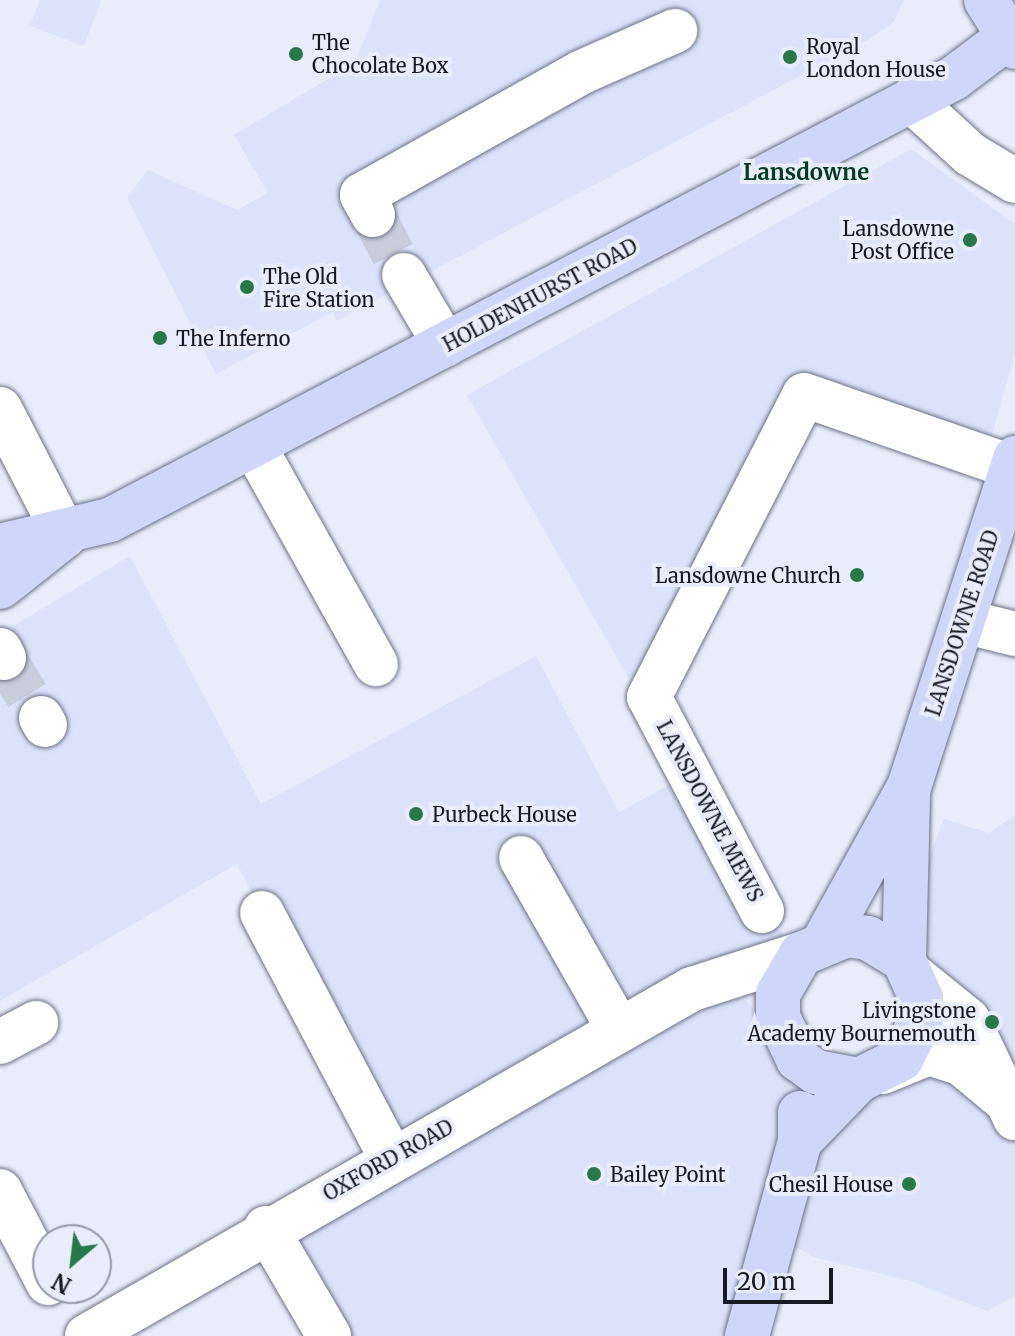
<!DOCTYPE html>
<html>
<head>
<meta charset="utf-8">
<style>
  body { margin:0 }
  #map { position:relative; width:1015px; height:1336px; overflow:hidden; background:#e9edfb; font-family:Merriweather,serif }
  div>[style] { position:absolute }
  .built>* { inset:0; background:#dbe2fa }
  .minor-tunnel>* { height:44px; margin-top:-22px; transform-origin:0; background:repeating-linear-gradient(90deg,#cacddb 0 44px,transparent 0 66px) }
  .roads { filter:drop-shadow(0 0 2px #6d7287) drop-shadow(0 0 2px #6d7287) }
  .minor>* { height:44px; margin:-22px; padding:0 22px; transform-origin:22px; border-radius:22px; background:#fff }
  .major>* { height:44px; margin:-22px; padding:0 22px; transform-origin:22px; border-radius:22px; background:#ced7fa }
  .dots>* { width:22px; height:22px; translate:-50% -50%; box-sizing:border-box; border:4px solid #e9edfb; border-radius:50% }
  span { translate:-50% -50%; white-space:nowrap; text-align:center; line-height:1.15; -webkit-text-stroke:8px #e9edfb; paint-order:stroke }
  .poi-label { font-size:20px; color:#181a23 }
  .left { translate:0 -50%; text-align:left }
  .right { translate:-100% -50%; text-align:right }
  .street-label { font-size:20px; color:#181a23 }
  .neighbourhood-label { font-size:22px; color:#003c1d; font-weight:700 }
  .north { position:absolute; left:32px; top:1224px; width:80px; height:80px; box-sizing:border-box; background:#e9edfb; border:2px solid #9599a5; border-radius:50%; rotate:208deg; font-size:22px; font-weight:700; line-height:32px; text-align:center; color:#181a23 }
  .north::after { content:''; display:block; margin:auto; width:28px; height:36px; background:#297849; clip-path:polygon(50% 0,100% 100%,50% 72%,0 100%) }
  .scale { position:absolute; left:723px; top:1268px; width:110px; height:36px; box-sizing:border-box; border:4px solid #181a23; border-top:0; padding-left:10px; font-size:24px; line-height:28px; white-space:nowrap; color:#181a23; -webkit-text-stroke:6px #e9edfb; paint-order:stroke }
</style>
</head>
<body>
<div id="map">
  <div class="built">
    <div style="clip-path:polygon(40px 0,101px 0,84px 46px,30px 26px)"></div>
    <div style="clip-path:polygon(380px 0,904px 0,894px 22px,866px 41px,337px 321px,333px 312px,216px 374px,127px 198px,148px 170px,237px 210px,268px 193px,234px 135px,355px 63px)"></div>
    <div style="clip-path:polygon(911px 149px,1015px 224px,1015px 353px,987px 453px,804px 378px,636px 691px,467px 395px)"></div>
    <div style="clip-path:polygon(130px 556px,261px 804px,536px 656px,619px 812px,690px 774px,762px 911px,801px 954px,695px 989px,745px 1000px,798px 1059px,800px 1140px,929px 1053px,1015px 1118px,1015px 1296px,987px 1311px,907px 1280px,816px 1258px,775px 1236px,745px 1336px,329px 1336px,266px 1228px,390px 1158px,237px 864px,0 1001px,0 634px)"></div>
    <div style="clip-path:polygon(1015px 815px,1015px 1099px,924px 945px,919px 883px,944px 819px,989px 833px)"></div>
  </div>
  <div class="minor-tunnel">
    <div style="left:373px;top:215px;width:68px;rotate:62.7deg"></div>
    <div style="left:4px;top:658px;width:70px;rotate:58.3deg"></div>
  </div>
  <div class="roads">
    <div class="minor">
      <div style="left:911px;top:100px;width:80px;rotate:42.5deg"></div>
      <div style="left:970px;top:154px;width:52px;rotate:31deg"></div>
      <div style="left:373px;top:215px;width:23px;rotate:-119deg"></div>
      <div style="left:362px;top:195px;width:252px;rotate:-29.2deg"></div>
      <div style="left:582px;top:72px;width:102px;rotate:-23.8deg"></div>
      <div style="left:404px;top:275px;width:81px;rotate:59.6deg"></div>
      <div style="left:0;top:409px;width:142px;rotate:62.7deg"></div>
      <div style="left:254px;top:446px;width:250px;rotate:60.8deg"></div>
      <div style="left:963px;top:621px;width:54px;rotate:14deg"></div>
      <div style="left:0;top:650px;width:9px;rotate:63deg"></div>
      <div style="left:41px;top:718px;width:8px;rotate:60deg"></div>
      <div style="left:521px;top:858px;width:198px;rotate:60.3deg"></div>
      <div style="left:762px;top:911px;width:242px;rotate:-117.8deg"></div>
      <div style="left:649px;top:697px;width:339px;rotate:-62.8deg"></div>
      <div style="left:804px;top:395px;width:220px;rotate:19.1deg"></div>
      <div style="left:262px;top:913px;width:277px;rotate:62.2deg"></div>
      <div style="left:915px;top:977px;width:68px;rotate:39.1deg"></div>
      <div style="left:968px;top:1020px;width:109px;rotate:64.4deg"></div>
      <div style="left:0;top:1042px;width:41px;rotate:-27.8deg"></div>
      <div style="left:883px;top:1072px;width:50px;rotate:-22.4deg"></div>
      <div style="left:929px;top:1053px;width:35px;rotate:18deg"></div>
      <div style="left:962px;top:1064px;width:56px;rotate:39.9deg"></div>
      <div style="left:0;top:1191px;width:104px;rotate:62.4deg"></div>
      <div style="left:266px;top:1228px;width:125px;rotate:59.7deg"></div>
      <div style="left:87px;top:1336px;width:697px;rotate:-29.84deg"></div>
      <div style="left:692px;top:989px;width:114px;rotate:-17.8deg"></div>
    </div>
    <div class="major">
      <div style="left:986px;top:0;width:55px;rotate:58.3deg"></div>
      <div style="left:0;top:546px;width:113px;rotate:-13.3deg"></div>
      <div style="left:110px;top:520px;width:953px;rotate:-27.64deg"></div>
      <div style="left:954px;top:78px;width:65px;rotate:-36.9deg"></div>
      <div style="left:0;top:587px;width:80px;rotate:-38.4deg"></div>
      <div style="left:825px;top:939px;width:174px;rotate:-61.1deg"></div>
      <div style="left:909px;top:787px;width:346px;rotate:-72.1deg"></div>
      <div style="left:904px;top:960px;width:166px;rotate:-88.6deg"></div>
      <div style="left:800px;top:1141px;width:85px;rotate:-46deg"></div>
      <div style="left:859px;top:1080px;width:47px;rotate:-26.6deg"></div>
      <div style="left:901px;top:1059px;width:44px;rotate:-62.9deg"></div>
      <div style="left:921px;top:1020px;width:22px;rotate:-90deg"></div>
      <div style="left:921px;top:998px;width:42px;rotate:-114.1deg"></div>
      <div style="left:904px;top:960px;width:42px;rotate:-148.6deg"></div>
      <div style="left:868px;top:938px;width:21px;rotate:-172deg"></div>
      <div style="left:847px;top:935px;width:50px;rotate:157.6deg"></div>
      <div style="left:801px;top:954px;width:46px;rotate:119.9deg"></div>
      <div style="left:778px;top:994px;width:23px;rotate:90deg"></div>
      <div style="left:778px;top:1017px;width:47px;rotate:64.5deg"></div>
      <div style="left:798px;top:1059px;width:22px;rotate:36deg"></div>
      <div style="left:816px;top:1072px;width:44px;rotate:10.5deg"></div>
      <div style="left:747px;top:1336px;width:202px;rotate:-74.8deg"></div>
      <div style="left:800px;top:1141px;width:28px;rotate:-90deg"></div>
    </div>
  </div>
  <div class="dots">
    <div style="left:296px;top:54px;background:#297849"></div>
    <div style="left:790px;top:57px;background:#297849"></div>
    <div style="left:970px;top:240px;background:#297849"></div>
    <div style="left:247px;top:287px;background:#297849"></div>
    <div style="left:160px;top:338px;background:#297849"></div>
    <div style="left:857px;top:575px;background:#297849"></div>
    <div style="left:416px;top:814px;background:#297849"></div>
    <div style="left:992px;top:1022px;background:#297849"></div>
    <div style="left:594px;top:1174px;background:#297849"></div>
    <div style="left:909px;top:1184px;background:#297849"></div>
  </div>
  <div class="poi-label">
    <span class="left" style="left:312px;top:54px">The<br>Chocolate Box</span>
    <span class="left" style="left:806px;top:58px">Royal<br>London House</span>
    <span class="right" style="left:954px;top:240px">Lansdowne<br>Post Office</span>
    <span class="left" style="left:263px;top:288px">The Old<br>Fire Station</span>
    <span class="left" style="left:176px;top:338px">The Inferno</span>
    <span class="right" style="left:841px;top:575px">Lansdowne Church</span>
    <span class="left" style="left:432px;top:814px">Purbeck House</span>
    <span class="right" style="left:976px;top:1022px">Livingstone<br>Academy Bournemouth</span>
    <span class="left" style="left:610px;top:1174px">Bailey Point</span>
    <span class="right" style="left:893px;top:1184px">Chesil House</span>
  </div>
  <div class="street-label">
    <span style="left:540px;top:295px;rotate:-28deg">HOLDENHURST ROAD</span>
    <span style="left:962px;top:623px;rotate:-72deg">LANSDOWNE ROAD</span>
    <span style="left:710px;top:811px;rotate:62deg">LANSDOWNE MEWS</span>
    <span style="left:388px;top:1160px;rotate:-29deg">OXFORD ROAD</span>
  </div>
  <div class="neighbourhood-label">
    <span style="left:806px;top:173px">Lansdowne</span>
  </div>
  <div class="north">N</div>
  <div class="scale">20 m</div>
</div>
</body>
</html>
